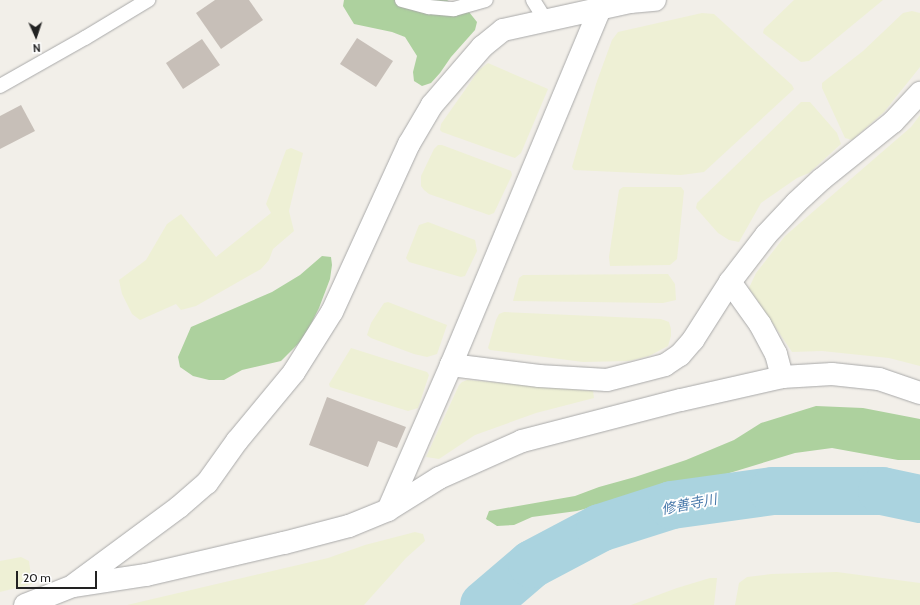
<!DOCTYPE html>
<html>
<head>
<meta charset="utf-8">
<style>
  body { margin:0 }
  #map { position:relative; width:920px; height:605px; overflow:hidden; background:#f2efe9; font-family:Cabin,"Noto Sans JP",sans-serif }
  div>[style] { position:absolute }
  .farmland>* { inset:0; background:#eef0d5 }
  .forest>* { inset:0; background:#add19e }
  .river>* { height:48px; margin:-24px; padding:0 24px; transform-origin:24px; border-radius:24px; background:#aad3df }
  .building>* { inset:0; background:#c7bfb8 }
  .roads { filter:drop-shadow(0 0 1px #a9a9a9) drop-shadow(0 0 1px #a9a9a9) }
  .service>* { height:14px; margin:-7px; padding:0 7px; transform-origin:7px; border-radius:7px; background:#fff }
  .minor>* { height:22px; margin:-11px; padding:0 11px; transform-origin:11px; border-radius:11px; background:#fff }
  span { translate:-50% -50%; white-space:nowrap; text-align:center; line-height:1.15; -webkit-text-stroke:3.5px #fff; paint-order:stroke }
  .water-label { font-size:14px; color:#4a7aab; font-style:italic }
  .north { position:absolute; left:16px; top:16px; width:40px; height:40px; -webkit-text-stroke:3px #fff; paint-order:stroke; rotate:177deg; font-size:11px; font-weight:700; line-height:16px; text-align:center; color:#222 }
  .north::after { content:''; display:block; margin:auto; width:14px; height:18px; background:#222; clip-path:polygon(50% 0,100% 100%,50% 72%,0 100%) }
  .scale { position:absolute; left:16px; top:571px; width:81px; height:18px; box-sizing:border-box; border:2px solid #222; border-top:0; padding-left:5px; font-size:12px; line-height:14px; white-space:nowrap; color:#222; -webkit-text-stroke:3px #fff; paint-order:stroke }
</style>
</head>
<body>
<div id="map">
  <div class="farmland">
    <div style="clip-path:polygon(794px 0,883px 0,809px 61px,801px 62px,763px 33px,764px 29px)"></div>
    <div style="clip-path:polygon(912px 11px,920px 13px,920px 67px,884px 112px,852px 140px,845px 138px,822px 88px,822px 83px,863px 51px,903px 13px)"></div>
    <div style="clip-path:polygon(702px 13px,714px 14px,792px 85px,794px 89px,704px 172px,681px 175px,574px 170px,572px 167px,596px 84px,612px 40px,618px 32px)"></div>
    <div style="clip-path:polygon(488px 63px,548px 89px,521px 153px,515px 158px,442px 132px,440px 130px,441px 124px,479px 70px)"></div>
    <div style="clip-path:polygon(801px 102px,810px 102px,837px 133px,841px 144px,809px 173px,797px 178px,761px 203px,739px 242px,729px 240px,718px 233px,696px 208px,697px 203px)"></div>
    <div style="clip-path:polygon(920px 115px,920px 366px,889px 358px,822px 351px,792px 352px,749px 288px,756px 273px,785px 236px,911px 127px)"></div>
    <div style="clip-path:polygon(438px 145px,442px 145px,511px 171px,512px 175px,494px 213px,489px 215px,429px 194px,424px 190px,421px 186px,421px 176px,434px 149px)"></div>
    <div style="clip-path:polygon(291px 148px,303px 153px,289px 211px,294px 231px,273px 249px,269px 260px,261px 269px,196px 306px,181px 310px,176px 304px,140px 320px,132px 314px,122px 294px,119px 280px,146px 260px,167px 224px,181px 214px,216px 257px,271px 213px,266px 204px,286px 150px)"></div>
    <div style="clip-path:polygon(623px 187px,681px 187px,684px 191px,677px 259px,670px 265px,610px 266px,609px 257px,619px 190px)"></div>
    <div style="clip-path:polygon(428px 222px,475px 240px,477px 251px,465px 276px,461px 277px,409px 262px,406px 258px,419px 225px)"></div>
    <div style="clip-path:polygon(668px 274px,675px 284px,676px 300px,663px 303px,513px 301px,519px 278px,523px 275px)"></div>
    <div style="clip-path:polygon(388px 302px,447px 325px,437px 354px,427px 357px,414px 354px,371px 338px,367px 335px,371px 323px,384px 303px)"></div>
    <div style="clip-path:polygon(504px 312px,661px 319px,669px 322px,671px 329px,671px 336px,668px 346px,649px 356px,629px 361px,583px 362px,490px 350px,488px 348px,496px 320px,499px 314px)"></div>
    <div style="clip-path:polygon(351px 348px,427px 372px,429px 375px,418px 408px,408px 411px,330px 387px,329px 384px)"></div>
    <div style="clip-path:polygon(467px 380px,593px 391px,594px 398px,536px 413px,475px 435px,439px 459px,426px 457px,459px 385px,462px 382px)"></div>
    <div style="clip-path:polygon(415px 532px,423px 534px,425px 541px,406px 558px,364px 605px,127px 605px,328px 558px,365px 545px)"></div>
    <div style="clip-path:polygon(21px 557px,29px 561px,32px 584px,0 592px,0 561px)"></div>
    <div style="clip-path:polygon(837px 572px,920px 583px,920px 605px,735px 605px,739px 583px,747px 577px,771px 574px)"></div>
    <div style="clip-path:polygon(710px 578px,717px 578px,714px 605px,631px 605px,677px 588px)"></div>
  </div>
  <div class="forest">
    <div style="clip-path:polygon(344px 0,447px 0,450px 2px,461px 2px,477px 22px,475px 30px,451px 57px,440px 73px,431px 83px,422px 86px,414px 81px,413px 72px,417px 56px,405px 37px,392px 32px,354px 24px,343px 6px)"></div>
    <div style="clip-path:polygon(322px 256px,331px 257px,332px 265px,330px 279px,319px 308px,304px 338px,281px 361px,242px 370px,224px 380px,209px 380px,193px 376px,180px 367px,178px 357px,191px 327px,272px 292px,300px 275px)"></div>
    <div style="clip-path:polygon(816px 406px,863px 408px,920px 419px,920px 460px,898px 460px,832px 448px,795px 453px,700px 482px,664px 487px,577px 511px,532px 517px,514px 525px,497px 526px,486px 519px,489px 511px,575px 496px,599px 487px,635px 477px,686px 460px,734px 440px,761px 423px)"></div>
  </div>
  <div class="river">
    <div style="left:484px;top:605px;width:63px;rotate:-40.5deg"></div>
    <div style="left:532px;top:564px;width:77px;rotate:-27.9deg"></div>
    <div style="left:600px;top:528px;width:76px;rotate:-17.7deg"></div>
    <div style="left:672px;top:505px;width:102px;rotate:-7.9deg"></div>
    <div style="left:773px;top:491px;width:109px"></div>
    <div style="left:882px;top:491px;width:39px;rotate:12deg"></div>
  </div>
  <div class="building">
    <div style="clip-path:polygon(215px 0,249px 0,263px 20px,221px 49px,196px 13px)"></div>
    <div style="clip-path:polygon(357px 38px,393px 61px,376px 87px,340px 64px)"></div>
    <div style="clip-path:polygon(202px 39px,220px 65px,183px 89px,166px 63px)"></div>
    <div style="clip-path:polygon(21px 105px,35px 131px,0 149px,0 116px)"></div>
    <div style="clip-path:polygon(327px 397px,406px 427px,397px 448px,378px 441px,368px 467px,309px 445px)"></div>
  </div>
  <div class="roads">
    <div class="service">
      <div style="left:402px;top:0;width:28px;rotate:15deg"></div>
      <div style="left:429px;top:7px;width:25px;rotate:5deg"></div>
      <div style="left:454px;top:9px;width:33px;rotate:-16deg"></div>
      <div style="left:533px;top:0;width:25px;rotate:58deg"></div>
      <div style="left:0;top:86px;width:98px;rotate:-29.5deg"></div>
      <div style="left:85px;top:38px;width:74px;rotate:-31.1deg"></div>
    </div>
    <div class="minor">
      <div style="left:730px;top:282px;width:52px;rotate:54.5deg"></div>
      <div style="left:760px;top:324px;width:34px;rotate:62deg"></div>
      <div style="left:776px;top:354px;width:24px;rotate:75deg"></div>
      <div style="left:451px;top:365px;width:89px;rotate:7.1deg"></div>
      <div style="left:539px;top:376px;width:68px;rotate:3.4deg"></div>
      <div style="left:607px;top:380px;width:60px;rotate:-14.5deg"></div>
      <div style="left:665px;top:365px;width:18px;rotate:-34deg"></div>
      <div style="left:680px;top:355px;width:20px;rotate:-49deg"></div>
      <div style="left:693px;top:340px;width:69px;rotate:-57.5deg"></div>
      <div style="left:730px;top:282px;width:59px;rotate:-52.5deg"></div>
      <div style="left:766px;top:235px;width:44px;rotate:-46.8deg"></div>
      <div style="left:796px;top:203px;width:35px;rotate:-43deg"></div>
      <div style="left:822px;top:179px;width:91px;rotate:-38.8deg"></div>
      <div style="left:893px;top:122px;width:40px;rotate:-47deg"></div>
      <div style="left:388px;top:510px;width:158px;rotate:-66.5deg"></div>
      <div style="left:451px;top:365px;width:386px;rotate:-67.3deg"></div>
      <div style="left:75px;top:584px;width:129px;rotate:-36.5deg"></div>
      <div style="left:179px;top:507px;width:37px;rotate:-41deg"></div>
      <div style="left:207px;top:483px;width:52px;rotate:-54.5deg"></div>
      <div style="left:237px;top:441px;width:89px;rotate:-50.4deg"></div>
      <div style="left:294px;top:372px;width:71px;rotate:-57.7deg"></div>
      <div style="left:332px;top:312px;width:185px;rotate:-65.4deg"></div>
      <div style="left:409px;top:144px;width:45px;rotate:-59.5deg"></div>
      <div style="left:432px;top:105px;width:77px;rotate:-49.2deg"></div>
      <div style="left:482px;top:47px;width:27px;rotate:-39deg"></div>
      <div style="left:503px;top:30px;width:130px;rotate:-12.4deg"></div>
      <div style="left:630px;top:2px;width:25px;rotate:-5deg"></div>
      <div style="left:25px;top:605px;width:52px;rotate:-21.6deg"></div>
      <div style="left:73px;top:586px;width:74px;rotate:-8.6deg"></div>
      <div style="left:146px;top:575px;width:142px;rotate:-13.1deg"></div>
      <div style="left:284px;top:543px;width:67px;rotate:-14.7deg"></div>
      <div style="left:349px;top:526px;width:42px;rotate:-22.3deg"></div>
      <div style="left:388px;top:510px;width:60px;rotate:-32.1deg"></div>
      <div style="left:439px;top:478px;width:91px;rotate:-24deg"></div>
      <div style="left:522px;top:441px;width:164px;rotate:-14.5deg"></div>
      <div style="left:681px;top:400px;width:104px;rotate:-12.8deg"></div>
      <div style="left:782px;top:377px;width:50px;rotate:-3.4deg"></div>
      <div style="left:832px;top:374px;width:47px;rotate:6.1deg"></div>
      <div style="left:879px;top:379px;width:43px;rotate:18.9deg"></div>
    </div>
  </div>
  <div class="water-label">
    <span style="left:689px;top:504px;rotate:-11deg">修善寺川</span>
  </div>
  <div class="north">N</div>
  <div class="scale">20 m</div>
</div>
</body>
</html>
